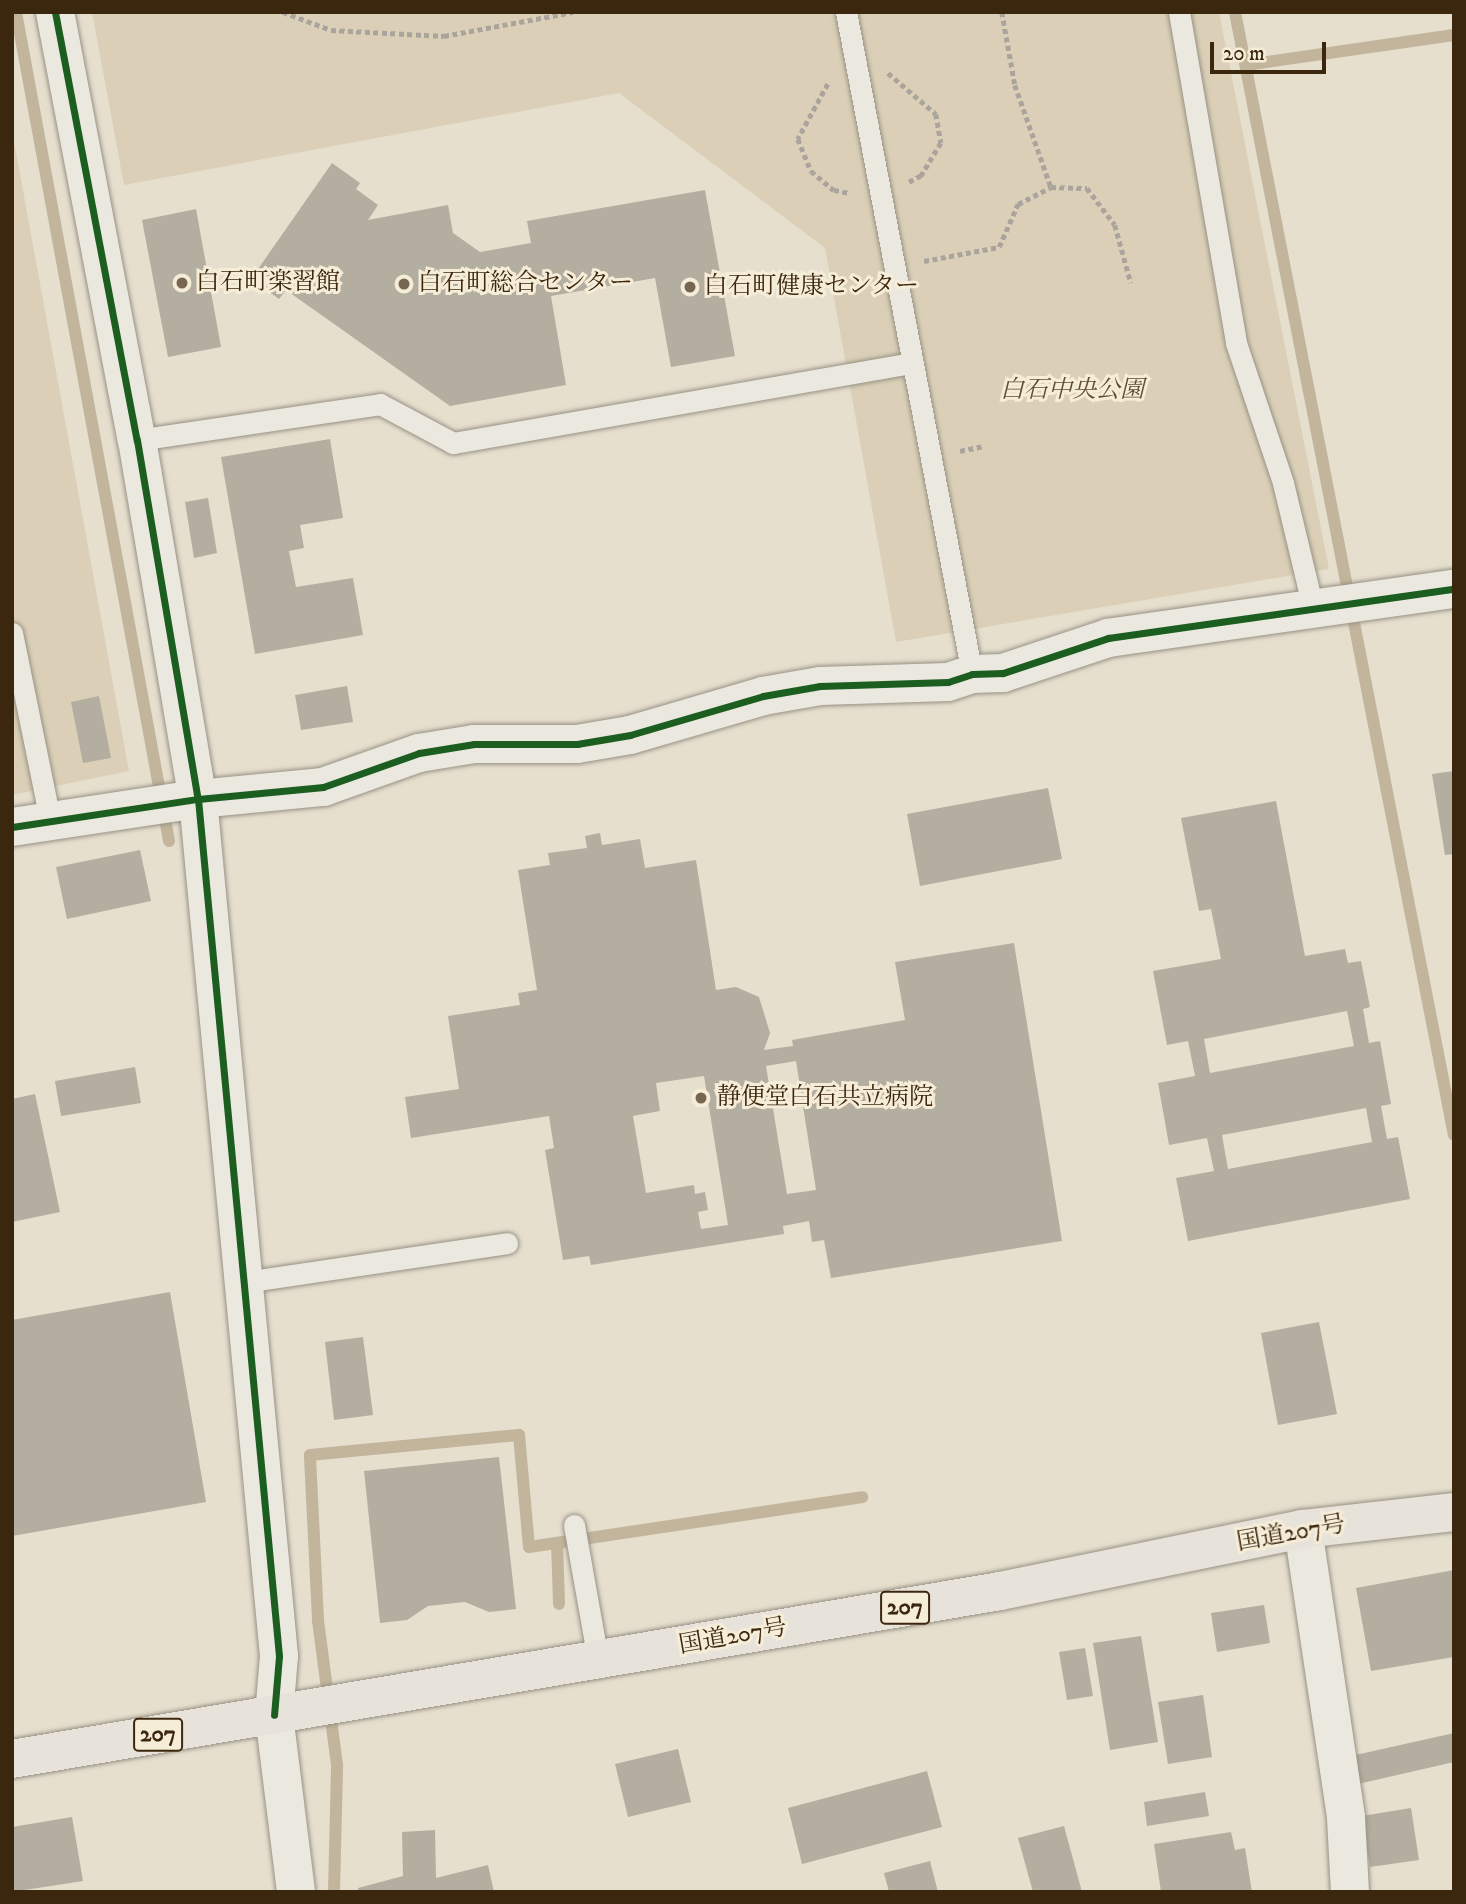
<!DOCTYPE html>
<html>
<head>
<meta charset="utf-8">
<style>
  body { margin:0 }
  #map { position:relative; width:1466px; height:1904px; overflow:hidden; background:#e6dfce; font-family:"IM FELL DW Pica","Noto Serif JP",serif }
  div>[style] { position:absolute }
  .green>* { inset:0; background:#dbd0b7 }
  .stream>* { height:12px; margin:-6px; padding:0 6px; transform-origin:6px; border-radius:6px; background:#c2b59b }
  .building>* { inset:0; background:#b4aea0 }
  .path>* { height:4.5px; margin-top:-2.25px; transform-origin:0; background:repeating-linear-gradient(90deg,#aaa49c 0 5px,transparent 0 8.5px) }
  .roads { filter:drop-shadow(0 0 2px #989285) drop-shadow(0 0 2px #989285) }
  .service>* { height:21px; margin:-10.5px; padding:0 10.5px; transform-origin:10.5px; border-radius:10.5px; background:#ebe8df }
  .minor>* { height:38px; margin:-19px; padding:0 19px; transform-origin:19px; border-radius:19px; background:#ebe8df }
  .tertiary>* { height:38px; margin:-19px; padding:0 19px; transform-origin:19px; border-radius:19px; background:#ebe8df }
  .secondary>* { height:38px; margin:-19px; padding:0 19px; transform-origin:19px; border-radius:19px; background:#ebe8df }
  .trunk>* { height:38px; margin:-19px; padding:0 19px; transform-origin:19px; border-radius:19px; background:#e8e3da }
  .cycleway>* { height:7px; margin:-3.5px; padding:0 3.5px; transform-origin:3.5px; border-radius:3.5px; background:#1b5e20 }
  .dots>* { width:19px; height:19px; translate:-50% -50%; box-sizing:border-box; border:4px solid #f6edd8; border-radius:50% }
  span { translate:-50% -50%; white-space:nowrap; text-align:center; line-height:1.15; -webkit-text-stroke:6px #f6edd8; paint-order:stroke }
  .shield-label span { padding:2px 5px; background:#f6edd8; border:2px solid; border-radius:5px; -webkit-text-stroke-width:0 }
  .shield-label { font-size:23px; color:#3b260e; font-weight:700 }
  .poi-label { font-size:24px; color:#3b260e }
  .left { translate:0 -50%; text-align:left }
  .park-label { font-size:24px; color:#614d34; font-style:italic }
  .street-label { font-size:24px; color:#3b260e }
  .frame { position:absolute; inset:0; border:14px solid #3b260e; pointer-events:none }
  .scale { position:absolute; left:1210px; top:42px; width:116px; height:32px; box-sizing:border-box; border:4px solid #3b260e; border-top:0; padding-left:9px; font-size:21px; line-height:24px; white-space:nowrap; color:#3b260e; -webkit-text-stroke:5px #f6edd8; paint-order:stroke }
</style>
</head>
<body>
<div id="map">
  <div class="green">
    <div style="clip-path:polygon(92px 12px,1219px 12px,1329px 569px,896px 642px,825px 248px,619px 93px,124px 185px)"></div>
    <div style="clip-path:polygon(12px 130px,129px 771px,12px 795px)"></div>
  </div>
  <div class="stream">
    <div style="left:16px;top:12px;width:843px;rotate:79.54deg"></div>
    <div style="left:1235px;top:12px;width:1144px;rotate:78.97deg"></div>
    <div style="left:1246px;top:65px;width:210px;rotate:-8.2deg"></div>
    <div style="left:557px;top:1543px;width:61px;rotate:88.1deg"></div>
    <div style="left:334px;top:1892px;width:127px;rotate:-88.6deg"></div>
    <div style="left:337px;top:1765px;width:146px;rotate:-97.5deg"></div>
    <div style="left:318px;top:1620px;width:165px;rotate:-92.8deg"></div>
    <div style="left:310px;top:1455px;width:210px;rotate:-5.5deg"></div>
    <div style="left:519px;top:1435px;width:112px;rotate:84.9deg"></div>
    <div style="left:529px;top:1547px;width:337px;rotate:-8.5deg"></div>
  </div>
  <div class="building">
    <div style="clip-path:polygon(332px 163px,360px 183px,356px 189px,378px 205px,368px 220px,448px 205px,453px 233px,480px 252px,531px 243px,527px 221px,705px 190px,735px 356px,671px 367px,655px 278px,551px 296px,566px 385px,450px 406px,286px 290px,279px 299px,251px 279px)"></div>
    <div style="clip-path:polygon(196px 209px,221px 347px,168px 357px,142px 220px)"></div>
    <div style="clip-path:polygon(330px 439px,343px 518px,300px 525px,304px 548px,289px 551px,296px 587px,353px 578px,363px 635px,255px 654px,221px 457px)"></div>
    <div style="clip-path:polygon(208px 498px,217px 553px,194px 558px,185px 502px)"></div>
    <div style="clip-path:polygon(347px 686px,353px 722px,301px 730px,295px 695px)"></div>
    <div style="clip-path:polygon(99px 696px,111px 758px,83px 763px,71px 702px)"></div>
    <div style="clip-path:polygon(1454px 771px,1454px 854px,1445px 855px,1432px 774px)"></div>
    <div style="clip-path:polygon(1048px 788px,1062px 859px,920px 886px,907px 814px)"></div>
    <div style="clip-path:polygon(evenodd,1276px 801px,1305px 956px,1345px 949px,1348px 963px,1361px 961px,1370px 1007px,1363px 1009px,1369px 1043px,1380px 1041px,1391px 1104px,1381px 1106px,1387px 1139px,1398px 1137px,1410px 1199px,1188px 1241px,1176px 1178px,1214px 1171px,1207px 1138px,1169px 1145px,1158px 1083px,1195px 1076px,1188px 1041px,1167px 1045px,1153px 971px,1221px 959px,1211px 909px,1199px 911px,1181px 818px,1276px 801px,1347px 1011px,1354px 1046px,1210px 1073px,1204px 1039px,1347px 1011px,1276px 801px,1366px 1108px,1372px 1142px,1228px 1169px,1222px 1135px,1366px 1108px)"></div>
    <div style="clip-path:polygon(evenodd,600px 833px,602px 845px,640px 839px,645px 868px,696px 860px,716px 990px,736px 987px,759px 997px,770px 1033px,764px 1050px,793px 1046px,792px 1040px,905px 1020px,895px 962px,1014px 943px,1062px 1241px,831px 1278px,824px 1240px,812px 1242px,809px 1221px,783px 1226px,784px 1234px,591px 1265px,589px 1256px,563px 1260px,545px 1150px,554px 1148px,549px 1116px,411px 1138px,405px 1097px,459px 1089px,448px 1016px,520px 1005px,518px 993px,537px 990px,518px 870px,550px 865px,548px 853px,587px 848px,585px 836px,600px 833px,796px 1061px,816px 1190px,787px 1194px,766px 1066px,796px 1061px,600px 833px,704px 1076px,728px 1225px,701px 1229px,698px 1212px,708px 1210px,705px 1192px,695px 1194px,694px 1185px,646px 1193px,633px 1116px,660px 1111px,656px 1083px,704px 1076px)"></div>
    <div style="clip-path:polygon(140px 850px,151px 901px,67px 919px,56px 867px)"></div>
    <div style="clip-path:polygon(135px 1067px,141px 1103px,61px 1116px,55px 1081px)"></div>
    <div style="clip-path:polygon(35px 1094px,60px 1212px,12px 1222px,12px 1099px)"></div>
    <div style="clip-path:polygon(170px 1292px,206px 1502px,12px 1536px,12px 1320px)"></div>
    <div style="clip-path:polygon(1319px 1322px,1337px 1414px,1278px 1425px,1261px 1333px)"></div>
    <div style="clip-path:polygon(363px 1337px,373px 1415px,334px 1420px,325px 1342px)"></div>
    <div style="clip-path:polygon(499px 1457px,516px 1609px,489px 1612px,465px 1602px,428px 1606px,407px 1620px,380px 1623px,364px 1471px)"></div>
    <div style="clip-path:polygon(1454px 1570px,1454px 1657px,1371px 1671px,1356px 1588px)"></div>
    <div style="clip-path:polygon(1264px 1605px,1270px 1643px,1217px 1652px,1211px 1613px)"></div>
    <div style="clip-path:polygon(1141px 1636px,1158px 1742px,1110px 1750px,1093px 1643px)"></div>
    <div style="clip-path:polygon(1085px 1648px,1093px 1696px,1067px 1700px,1059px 1652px)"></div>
    <div style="clip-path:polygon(1203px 1695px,1212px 1757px,1168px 1764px,1158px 1702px)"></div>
    <div style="clip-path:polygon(1454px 1733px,1454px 1762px,1358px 1784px,1351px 1756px)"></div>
    <div style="clip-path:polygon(678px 1749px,691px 1802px,628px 1817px,615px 1764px)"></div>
    <div style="clip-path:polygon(927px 1771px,942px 1827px,802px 1864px,788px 1808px)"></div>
    <div style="clip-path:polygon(1205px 1792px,1209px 1816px,1147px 1826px,1144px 1802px)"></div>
    <div style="clip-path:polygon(1411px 1808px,1419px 1860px,1370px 1867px,1362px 1816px)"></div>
    <div style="clip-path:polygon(72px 1817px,83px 1881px,12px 1892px,12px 1827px)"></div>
    <div style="clip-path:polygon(1064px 1826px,1082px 1892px,1033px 1892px,1018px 1838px)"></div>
    <div style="clip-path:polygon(435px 1830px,436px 1878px,488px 1865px,494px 1892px,358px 1892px,358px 1888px,403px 1876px,402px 1832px)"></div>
    <div style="clip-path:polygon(1231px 1832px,1235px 1850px,1245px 1848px,1252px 1892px,1161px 1892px,1154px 1844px)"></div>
    <div style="clip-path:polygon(930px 1861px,938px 1892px,889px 1892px,884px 1873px)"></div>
  </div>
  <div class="path">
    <div style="left:283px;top:12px;width:51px;rotate:20.6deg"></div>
    <div style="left:331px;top:30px;width:113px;rotate:3deg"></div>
    <div style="left:444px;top:36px;width:131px;rotate:-10.5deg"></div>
    <div style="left:1002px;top:12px;width:74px;rotate:79.9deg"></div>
    <div style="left:1015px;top:85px;width:108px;rotate:70.6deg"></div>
    <div style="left:1051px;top:187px;width:36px;rotate:2deg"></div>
    <div style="left:1087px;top:188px;width:46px;rotate:52.9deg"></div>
    <div style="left:1115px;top:225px;width:60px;rotate:74.6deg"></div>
    <div style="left:888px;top:73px;width:63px;rotate:40.5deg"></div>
    <div style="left:936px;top:114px;width:29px;rotate:80deg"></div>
    <div style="left:941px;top:143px;width:39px;rotate:121deg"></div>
    <div style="left:921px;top:176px;width:15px;rotate:152deg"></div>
    <div style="left:828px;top:84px;width:63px;rotate:118.6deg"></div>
    <div style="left:798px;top:139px;width:35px;rotate:68deg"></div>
    <div style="left:811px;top:171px;width:30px;rotate:40deg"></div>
    <div style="left:834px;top:190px;width:15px;rotate:11deg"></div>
    <div style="left:924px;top:261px;width:76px;rotate:-10.6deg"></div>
    <div style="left:999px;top:247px;width:47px;rotate:-66.2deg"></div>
    <div style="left:1018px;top:204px;width:37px;rotate:-27deg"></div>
    <div style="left:960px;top:451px;width:24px;rotate:-12deg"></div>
  </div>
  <div class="roads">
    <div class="service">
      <div style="left:846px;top:12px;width:674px;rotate:79.22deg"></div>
      <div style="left:1179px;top:12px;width:336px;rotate:80.2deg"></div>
      <div style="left:1236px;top:343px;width:148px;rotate:71.4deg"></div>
      <div style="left:1283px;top:483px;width:133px;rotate:76.5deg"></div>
      <div style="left:137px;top:440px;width:246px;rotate:-8.4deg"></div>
      <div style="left:380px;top:404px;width:83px;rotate:28.1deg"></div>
      <div style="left:453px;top:443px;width:465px;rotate:-9.9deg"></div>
      <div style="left:12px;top:633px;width:191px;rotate:78.5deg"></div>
      <div style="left:244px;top:1282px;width:266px;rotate:-8.4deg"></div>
      <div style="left:574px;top:1525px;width:137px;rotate:79.9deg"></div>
    </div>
    <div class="minor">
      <div style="left:12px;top:827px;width:188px;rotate:-8.6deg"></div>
      <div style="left:198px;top:799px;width:126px;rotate:-5.5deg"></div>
      <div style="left:323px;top:787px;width:102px;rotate:-19.5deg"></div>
      <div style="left:419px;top:753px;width:56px;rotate:-9.3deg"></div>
      <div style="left:474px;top:744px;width:103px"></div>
      <div style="left:577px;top:744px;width:54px;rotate:-9.6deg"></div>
      <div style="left:630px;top:735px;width:139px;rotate:-16.3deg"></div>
      <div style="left:763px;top:696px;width:58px;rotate:-10deg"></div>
      <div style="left:820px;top:686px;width:128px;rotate:-1.8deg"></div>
      <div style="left:948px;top:682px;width:25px;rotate:-18deg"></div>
      <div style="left:972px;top:674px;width:31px;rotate:-2deg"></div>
      <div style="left:1003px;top:673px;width:111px;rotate:-18.4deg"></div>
      <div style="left:1108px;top:638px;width:349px;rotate:-8.1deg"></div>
      <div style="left:1303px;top:1529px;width:292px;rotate:81.5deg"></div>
      <div style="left:1346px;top:1818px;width:74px;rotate:86.9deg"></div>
    </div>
    <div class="tertiary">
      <div style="left:55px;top:12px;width:436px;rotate:79.2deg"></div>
      <div style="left:137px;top:440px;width:364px;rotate:80.4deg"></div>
      <div style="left:198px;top:799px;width:861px;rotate:84.6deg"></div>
      <div style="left:279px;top:1656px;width:59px;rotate:94.8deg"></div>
    </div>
    <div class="secondary">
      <div style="left:274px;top:1715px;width:178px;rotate:82.9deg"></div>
    </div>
    <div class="trunk">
      <div style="left:12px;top:1759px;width:1002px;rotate:-9.65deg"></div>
      <div style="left:1000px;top:1591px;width:309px;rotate:-11.6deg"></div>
      <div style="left:1303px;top:1529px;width:152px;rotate:-6.4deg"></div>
    </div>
  </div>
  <div class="cycleway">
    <div style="left:55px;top:12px;width:436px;rotate:79.2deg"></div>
    <div style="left:137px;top:440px;width:364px;rotate:80.4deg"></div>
    <div style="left:198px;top:799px;width:861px;rotate:84.6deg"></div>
    <div style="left:279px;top:1656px;width:59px;rotate:94.8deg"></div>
    <div style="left:12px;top:827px;width:188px;rotate:-8.6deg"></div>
    <div style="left:198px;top:799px;width:126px;rotate:-5.5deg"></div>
    <div style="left:323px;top:787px;width:102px;rotate:-19.5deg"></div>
    <div style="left:419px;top:753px;width:56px;rotate:-9.3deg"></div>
    <div style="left:474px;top:744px;width:103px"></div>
    <div style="left:577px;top:744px;width:54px;rotate:-9.6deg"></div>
    <div style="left:630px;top:735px;width:139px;rotate:-16.3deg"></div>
    <div style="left:763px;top:696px;width:58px;rotate:-10deg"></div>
    <div style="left:820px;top:686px;width:128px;rotate:-1.8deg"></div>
    <div style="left:948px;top:682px;width:25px;rotate:-18deg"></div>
    <div style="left:972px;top:674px;width:31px;rotate:-2deg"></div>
    <div style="left:1003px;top:673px;width:111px;rotate:-18.4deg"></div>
    <div style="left:1108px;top:638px;width:349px;rotate:-8.1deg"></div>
  </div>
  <div class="dots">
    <div style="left:182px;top:283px;background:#776751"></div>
    <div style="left:404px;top:284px;background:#776751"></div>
    <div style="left:690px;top:287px;background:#776751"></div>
    <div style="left:701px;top:1098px;background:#776751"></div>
  </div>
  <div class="shield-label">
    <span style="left:905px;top:1608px">207</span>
    <span style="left:158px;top:1735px">207</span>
  </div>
  <div class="poi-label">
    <span class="left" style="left:196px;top:283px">白石町楽習館</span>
    <span class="left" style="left:418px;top:284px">白石町総合センター</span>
    <span class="left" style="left:704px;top:287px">白石町健康センター</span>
    <span class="left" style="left:717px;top:1098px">静便堂白石共立病院</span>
  </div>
  <div class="park-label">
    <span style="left:1072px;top:391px">白石中央公園</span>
  </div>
  <div class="street-label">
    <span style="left:1291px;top:1534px;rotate:-10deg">国道207号</span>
    <span style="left:733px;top:1637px;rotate:-10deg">国道207号</span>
  </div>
  <div class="frame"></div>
  <div class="scale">20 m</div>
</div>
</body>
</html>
